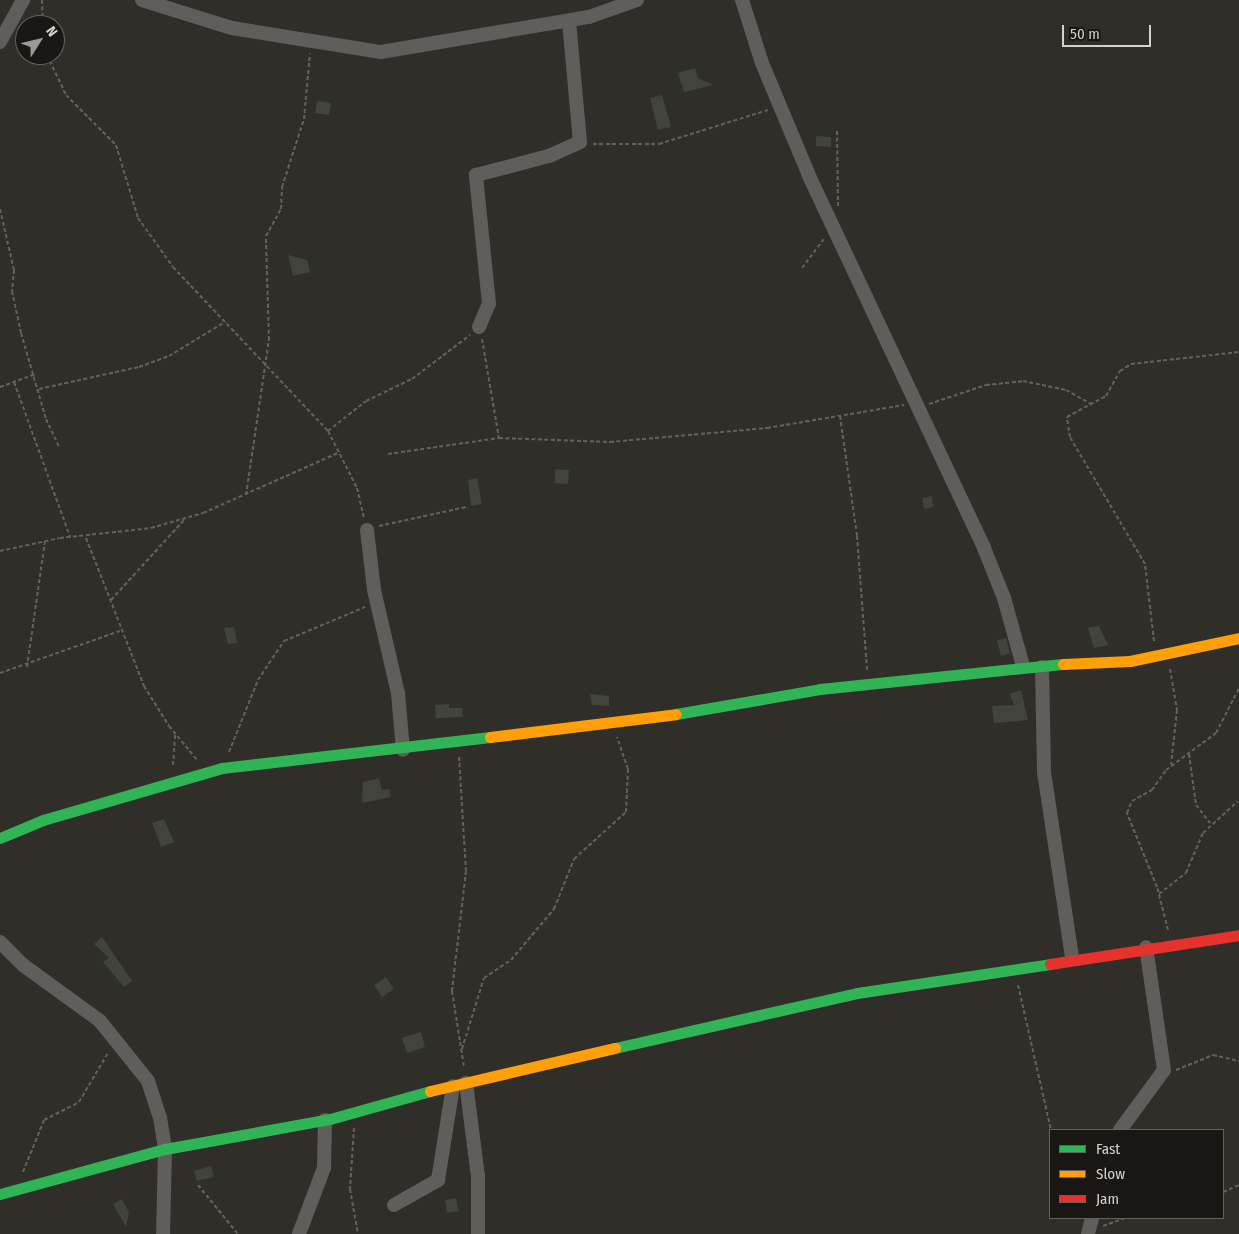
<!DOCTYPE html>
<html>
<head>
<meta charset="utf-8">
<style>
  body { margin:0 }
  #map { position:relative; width:1239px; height:1234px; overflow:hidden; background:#302e29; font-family:"Fira Sans Condensed",sans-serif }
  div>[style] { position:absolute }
  .building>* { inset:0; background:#42433a }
  .path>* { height:2px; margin-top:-1px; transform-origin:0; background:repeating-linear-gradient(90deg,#62615e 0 4px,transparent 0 6.5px) }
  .street>* { height:14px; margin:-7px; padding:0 7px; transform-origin:7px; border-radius:7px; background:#605e5a }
  .fast>* { height:11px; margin:-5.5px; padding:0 5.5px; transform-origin:5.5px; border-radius:5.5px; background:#30b455 }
  .slow>* { height:11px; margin:-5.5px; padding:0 5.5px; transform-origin:5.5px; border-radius:5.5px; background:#ff9f0a }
  .jam>* { height:11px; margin:-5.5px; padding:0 5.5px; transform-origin:5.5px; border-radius:5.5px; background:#e5322d }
  span { translate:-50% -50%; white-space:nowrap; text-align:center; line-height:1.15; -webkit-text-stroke:4px #191713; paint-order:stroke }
  .legend { position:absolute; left:1049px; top:1129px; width:175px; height:90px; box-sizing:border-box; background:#191713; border:1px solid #64625d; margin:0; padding:6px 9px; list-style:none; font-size:15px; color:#d5d2cd }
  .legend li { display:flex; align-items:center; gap:10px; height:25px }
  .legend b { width:25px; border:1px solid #64625d }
  .north { position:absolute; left:15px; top:15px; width:50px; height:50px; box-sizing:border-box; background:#191713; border:1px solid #64625d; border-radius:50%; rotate:54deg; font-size:14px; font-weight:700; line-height:20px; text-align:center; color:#d5d2cd }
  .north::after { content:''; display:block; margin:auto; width:18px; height:22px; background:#9b9994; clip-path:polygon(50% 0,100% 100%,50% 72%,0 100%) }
  .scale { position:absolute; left:1062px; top:25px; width:89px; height:22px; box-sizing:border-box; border:2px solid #d5d2cd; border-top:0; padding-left:6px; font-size:15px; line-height:18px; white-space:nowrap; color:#d5d2cd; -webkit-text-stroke:4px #191713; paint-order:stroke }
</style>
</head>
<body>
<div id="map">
  <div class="building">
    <div style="clip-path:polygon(695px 68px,698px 78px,713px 85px,684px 92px,678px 73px)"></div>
    <div style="clip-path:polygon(662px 95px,671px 127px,658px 130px,650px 98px)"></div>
    <div style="clip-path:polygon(317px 101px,331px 103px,329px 115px,315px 113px)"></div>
    <div style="clip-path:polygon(816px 136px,831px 137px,831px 147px,816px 146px)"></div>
    <div style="clip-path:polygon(288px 255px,307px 260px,310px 272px,293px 276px)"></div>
    <div style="clip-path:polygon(555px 469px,569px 470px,568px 484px,555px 483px)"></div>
    <div style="clip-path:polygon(477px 478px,482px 504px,471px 506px,468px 480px)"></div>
    <div style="clip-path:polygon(932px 496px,933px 507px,924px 509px,922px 498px)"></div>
    <div style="clip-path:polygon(1099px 626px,1108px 645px,1094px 648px,1088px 628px)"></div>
    <div style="clip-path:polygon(234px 627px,237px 643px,228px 644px,224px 628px)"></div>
    <div style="clip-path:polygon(1006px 638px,1010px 653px,1001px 656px,997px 640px)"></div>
    <div style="clip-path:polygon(1021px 690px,1028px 720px,994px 723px,992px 706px,1014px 705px,1010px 694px)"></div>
    <div style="clip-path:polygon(590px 694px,609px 696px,609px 706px,592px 705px)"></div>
    <div style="clip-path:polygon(449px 704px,449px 708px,462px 708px,463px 717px,436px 718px,435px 705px)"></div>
    <div style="clip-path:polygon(379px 778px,382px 790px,389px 789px,391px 797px,362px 803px,363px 782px)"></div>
    <div style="clip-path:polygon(164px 819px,174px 842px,161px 847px,152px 823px)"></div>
    <div style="clip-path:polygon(102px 937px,132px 981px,124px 987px,103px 962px,109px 958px,94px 944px)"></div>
    <div style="clip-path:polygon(386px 977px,394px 989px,382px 997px,374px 985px)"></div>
    <div style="clip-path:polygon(421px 1032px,425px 1047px,407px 1053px,402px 1038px)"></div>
    <div style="clip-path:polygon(211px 1166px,214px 1177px,197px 1181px,194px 1171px)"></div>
    <div style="clip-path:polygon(456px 1198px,459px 1211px,447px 1213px,445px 1200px)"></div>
    <div style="clip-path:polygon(122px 1199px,129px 1212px,126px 1227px,113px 1204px)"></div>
  </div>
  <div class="path">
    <div style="left:42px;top:0;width:25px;rotate:88deg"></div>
    <div style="left:47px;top:55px;width:44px;rotate:64.6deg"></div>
    <div style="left:66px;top:95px;width:71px;rotate:45deg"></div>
    <div style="left:116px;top:145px;width:76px;rotate:73.2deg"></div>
    <div style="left:138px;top:218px;width:60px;rotate:54.5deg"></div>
    <div style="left:173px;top:267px;width:226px;rotate:46.6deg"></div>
    <div style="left:328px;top:431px;width:64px;rotate:63deg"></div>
    <div style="left:357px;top:488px;width:31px;rotate:77deg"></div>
    <div style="left:837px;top:131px;width:75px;rotate:89.2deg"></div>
    <div style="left:593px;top:144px;width:66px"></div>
    <div style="left:659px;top:144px;width:114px;rotate:-17.3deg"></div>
    <div style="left:0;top:209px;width:63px;rotate:77.1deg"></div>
    <div style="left:14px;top:270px;width:21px;rotate:95deg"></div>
    <div style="left:12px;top:291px;width:43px;rotate:77.9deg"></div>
    <div style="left:21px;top:333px;width:90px;rotate:73.8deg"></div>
    <div style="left:46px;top:419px;width:31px;rotate:65deg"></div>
    <div style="left:802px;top:268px;width:36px;rotate:-53deg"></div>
    <div style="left:482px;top:339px;width:100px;rotate:80.3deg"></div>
    <div style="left:14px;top:382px;width:165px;rotate:70.1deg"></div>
    <div style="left:0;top:387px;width:38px;rotate:-20deg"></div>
    <div style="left:39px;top:389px;width:102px;rotate:-12.4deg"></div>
    <div style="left:139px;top:367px;width:32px;rotate:-20deg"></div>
    <div style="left:169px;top:356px;width:66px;rotate:-31.3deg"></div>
    <div style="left:929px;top:404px;width:60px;rotate:-18.4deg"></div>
    <div style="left:986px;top:385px;width:37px;rotate:-6deg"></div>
    <div style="left:1023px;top:381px;width:44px;rotate:11.8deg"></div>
    <div style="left:1066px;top:390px;width:29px;rotate:29deg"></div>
    <div style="left:840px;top:416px;width:121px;rotate:81.9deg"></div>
    <div style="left:857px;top:536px;width:134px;rotate:85.7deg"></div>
    <div style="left:328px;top:431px;width:48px;rotate:-38.3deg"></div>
    <div style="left:366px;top:401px;width:51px;rotate:-25.6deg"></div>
    <div style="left:412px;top:379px;width:73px;rotate:-37.2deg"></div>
    <div style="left:388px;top:454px;width:112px;rotate:-8.2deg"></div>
    <div style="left:499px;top:438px;width:111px;rotate:2.1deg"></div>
    <div style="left:610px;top:442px;width:158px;rotate:-5.1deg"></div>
    <div style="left:767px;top:428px;width:139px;rotate:-9.5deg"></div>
    <div style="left:246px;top:495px;width:157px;rotate:-81.6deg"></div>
    <div style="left:269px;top:340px;width:104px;rotate:-91.7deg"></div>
    <div style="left:266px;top:236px;width:31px;rotate:-61deg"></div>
    <div style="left:281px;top:209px;width:22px;rotate:-87deg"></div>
    <div style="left:282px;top:187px;width:71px;rotate:-72.1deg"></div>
    <div style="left:304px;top:119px;width:66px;rotate:-84.8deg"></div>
    <div style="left:379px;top:526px;width:89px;rotate:-12.3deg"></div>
    <div style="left:86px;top:538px;width:159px;rotate:68.6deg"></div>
    <div style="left:144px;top:686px;width:47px;rotate:58deg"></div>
    <div style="left:169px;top:726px;width:44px;rotate:50.5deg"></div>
    <div style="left:0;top:551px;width:61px;rotate:-12.2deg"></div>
    <div style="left:60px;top:538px;width:92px;rotate:-6.3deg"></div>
    <div style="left:151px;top:528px;width:54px;rotate:-16.1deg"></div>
    <div style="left:203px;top:513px;width:150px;rotate:-24deg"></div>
    <div style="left:111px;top:600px;width:110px;rotate:-47.6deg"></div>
    <div style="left:1154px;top:641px;width:78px;rotate:-96.7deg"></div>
    <div style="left:1145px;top:564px;width:147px;rotate:-120.6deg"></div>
    <div style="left:1070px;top:437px;width:20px;rotate:-99deg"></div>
    <div style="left:1067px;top:417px;width:44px;rotate:-28.3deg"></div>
    <div style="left:1106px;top:396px;width:29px;rotate:-61deg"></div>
    <div style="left:1120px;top:371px;width:13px;rotate:-32deg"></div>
    <div style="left:1131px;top:364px;width:109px;rotate:-6.3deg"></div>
    <div style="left:27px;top:667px;width:127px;rotate:-81.9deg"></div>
    <div style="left:1170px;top:669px;width:42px;rotate:80.3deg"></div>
    <div style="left:1177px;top:710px;width:55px;rotate:96.2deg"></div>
    <div style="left:0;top:673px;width:127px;rotate:-19.3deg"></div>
    <div style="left:229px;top:752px;width:78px;rotate:-68.1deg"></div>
    <div style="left:258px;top:680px;width:47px;rotate:-56.3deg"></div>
    <div style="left:284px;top:641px;width:88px;rotate:-22.8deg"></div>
    <div style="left:1189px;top:754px;width:51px;rotate:82.2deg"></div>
    <div style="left:1196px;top:805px;width:23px;rotate:52deg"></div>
    <div style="left:459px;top:757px;width:114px;rotate:86.5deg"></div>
    <div style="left:466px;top:871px;width:121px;rotate:96.7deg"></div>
    <div style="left:452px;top:991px;width:77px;rotate:81deg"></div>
    <div style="left:173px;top:765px;width:30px;rotate:-86deg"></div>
    <div style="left:1159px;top:894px;width:34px;rotate:-38deg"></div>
    <div style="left:1186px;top:873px;width:43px;rotate:-67deg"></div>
    <div style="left:1203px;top:833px;width:47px;rotate:-42.4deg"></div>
    <div style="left:1168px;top:930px;width:44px;rotate:-104.3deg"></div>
    <div style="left:1157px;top:887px;width:80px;rotate:-112.1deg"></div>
    <div style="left:1127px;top:813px;width:13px;rotate:-67deg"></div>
    <div style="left:1132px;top:801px;width:23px;rotate:-29deg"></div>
    <div style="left:1152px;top:790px;width:24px;rotate:-55deg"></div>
    <div style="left:1166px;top:770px;width:62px;rotate:-36.5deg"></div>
    <div style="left:1216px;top:733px;width:51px;rotate:-62.9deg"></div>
    <div style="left:1018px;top:985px;width:149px;rotate:77.2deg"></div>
    <div style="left:462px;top:1049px;width:74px;rotate:-72.8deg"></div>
    <div style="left:484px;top:978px;width:32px;rotate:-34deg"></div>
    <div style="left:511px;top:960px;width:67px;rotate:-49.9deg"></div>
    <div style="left:554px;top:909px;width:54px;rotate:-68.2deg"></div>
    <div style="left:574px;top:859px;width:70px;rotate:-42.1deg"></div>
    <div style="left:626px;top:812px;width:43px;rotate:-87.3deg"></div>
    <div style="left:628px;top:769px;width:34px;rotate:-109deg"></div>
    <div style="left:1176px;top:1070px;width:40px;rotate:-22deg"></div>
    <div style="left:1213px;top:1055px;width:27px;rotate:13deg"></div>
    <div style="left:354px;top:1128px;width:61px;rotate:93.8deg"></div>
    <div style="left:350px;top:1189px;width:46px;rotate:79.9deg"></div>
    <div style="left:23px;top:1172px;width:56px;rotate:-68deg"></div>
    <div style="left:44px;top:1120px;width:39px;rotate:-27deg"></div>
    <div style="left:79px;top:1102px;width:59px;rotate:-59.5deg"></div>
    <div style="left:198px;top:1185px;width:63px;rotate:50.8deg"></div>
    <div style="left:1223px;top:1192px;width:17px;rotate:-24deg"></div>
    <div style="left:1103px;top:1226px;width:23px;rotate:-20deg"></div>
  </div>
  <div class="street">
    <div style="left:142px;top:0;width:94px;rotate:17.3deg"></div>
    <div style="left:232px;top:28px;width:151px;rotate:9.2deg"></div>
    <div style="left:381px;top:52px;width:211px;rotate:-9.6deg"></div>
    <div style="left:589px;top:17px;width:51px;rotate:-19.5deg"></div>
    <div style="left:742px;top:0;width:66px;rotate:72.4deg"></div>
    <div style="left:762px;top:63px;width:127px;rotate:67.3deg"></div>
    <div style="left:811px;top:180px;width:407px;rotate:64.8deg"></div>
    <div style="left:984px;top:548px;width:54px;rotate:68.2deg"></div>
    <div style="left:1004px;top:598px;width:71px;rotate:74.4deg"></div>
    <div style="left:0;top:42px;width:48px;rotate:-61.3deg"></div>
    <div style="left:479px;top:327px;width:25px;rotate:-67deg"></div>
    <div style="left:489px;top:304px;width:130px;rotate:-95.8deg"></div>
    <div style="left:476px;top:175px;width:75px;rotate:-14.6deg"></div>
    <div style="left:549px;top:156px;width:34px;rotate:-24deg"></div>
    <div style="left:580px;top:142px;width:122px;rotate:-95.2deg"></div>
    <div style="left:367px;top:530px;width:60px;rotate:83.3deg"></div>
    <div style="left:374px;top:590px;width:106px;rotate:76.9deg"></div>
    <div style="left:398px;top:693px;width:57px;rotate:85deg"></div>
    <div style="left:1042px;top:667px;width:105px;rotate:88.9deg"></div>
    <div style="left:1044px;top:772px;width:188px;rotate:81.4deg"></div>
    <div style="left:0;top:942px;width:33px;rotate:45deg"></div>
    <div style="left:23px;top:965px;width:95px;rotate:36deg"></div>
    <div style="left:100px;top:1021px;width:77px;rotate:51.3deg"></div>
    <div style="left:148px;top:1081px;width:38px;rotate:72deg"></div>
    <div style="left:160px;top:1117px;width:32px;rotate:81deg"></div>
    <div style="left:165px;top:1149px;width:85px;rotate:91.3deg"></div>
    <div style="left:466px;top:1083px;width:95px;rotate:82.7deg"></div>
    <div style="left:478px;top:1177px;width:57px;rotate:90deg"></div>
    <div style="left:1120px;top:1130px;width:74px;rotate:-53.7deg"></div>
    <div style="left:1164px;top:1070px;width:124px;rotate:-98.3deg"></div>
    <div style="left:394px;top:1205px;width:51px;rotate:-29.6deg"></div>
    <div style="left:438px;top:1180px;width:95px;rotate:-80.9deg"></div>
    <div style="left:299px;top:1234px;width:71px;rotate:-69.3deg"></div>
    <div style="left:324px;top:1168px;width:48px;rotate:-88.8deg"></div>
    <div style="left:1088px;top:1234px;width:16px;rotate:-76deg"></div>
  </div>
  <div class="fast">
    <div style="left:676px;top:714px;width:146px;rotate:-9.8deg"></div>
    <div style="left:820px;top:689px;width:244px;rotate:-5.9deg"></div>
    <div style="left:0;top:838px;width:47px;rotate:-22.7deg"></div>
    <div style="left:43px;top:820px;width:186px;rotate:-16.2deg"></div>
    <div style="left:222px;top:768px;width:270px;rotate:-6.6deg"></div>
    <div style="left:615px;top:1048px;width:248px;rotate:-12.8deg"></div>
    <div style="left:857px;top:993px;width:195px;rotate:-8.5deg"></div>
    <div style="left:0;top:1194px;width:171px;rotate:-15.3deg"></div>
    <div style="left:165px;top:1149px;width:168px;rotate:-10.3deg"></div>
    <div style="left:330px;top:1119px;width:104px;rotate:-15.6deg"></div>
  </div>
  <div class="slow">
    <div style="left:1063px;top:664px;width:67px;rotate:-2.6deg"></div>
    <div style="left:1130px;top:661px;width:111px;rotate:-11.9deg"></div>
    <div style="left:490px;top:737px;width:187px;rotate:-7deg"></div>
    <div style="left:430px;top:1091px;width:190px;rotate:-13.1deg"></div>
  </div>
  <div class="jam">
    <div style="left:1050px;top:964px;width:191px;rotate:-8.7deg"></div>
  </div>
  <ul class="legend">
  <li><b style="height:6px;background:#30b455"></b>Fast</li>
  <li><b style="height:6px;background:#ff9f0a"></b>Slow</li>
  <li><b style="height:6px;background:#e5322d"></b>Jam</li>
  </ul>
  <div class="north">N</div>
  <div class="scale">50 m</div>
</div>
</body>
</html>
